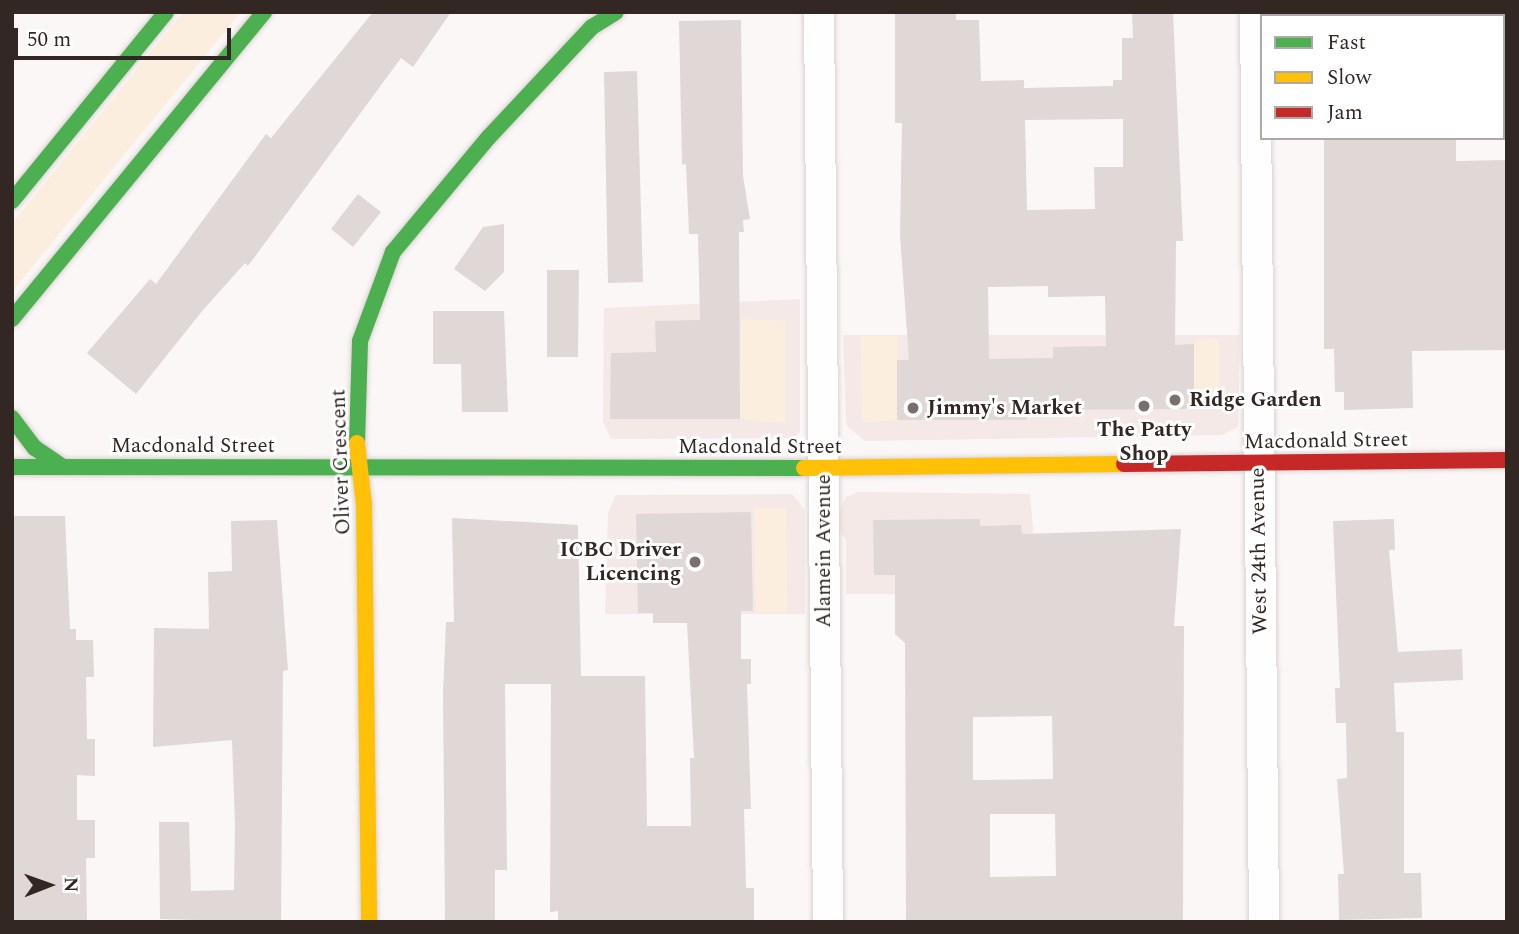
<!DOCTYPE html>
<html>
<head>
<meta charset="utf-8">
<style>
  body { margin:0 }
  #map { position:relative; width:1519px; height:934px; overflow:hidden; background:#fbf7f7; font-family:Spectral,serif }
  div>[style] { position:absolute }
  .built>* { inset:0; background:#f4e9e6 }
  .green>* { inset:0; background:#fceedf }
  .building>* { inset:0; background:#e0d7d7 }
  .roads { filter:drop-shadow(0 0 2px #d9d2d0) drop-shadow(0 0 2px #d9d2d0) }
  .street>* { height:30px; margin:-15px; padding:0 15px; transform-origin:15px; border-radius:15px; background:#fefefe }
  .fast>* { height:16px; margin:-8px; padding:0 8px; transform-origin:8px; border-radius:8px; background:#4caf50 }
  .slow>* { height:16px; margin:-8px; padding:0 8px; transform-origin:8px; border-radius:8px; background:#ffc107 }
  .jam>* { height:16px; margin:-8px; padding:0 8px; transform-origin:8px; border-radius:8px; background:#c62828 }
  .dots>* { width:19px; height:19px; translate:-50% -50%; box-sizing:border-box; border:4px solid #fff; border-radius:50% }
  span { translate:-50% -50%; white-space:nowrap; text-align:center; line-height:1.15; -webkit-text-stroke:6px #fff; paint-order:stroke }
  .poi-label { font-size:21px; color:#332724; font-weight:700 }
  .left { translate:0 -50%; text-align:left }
  .right { translate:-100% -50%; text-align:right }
  .street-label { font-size:21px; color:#332724 }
  .frame { position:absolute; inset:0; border:14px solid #332724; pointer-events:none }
  .legend { position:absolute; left:1260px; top:14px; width:245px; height:126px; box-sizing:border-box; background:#fff; border:2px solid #ada9a7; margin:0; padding:9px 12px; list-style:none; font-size:21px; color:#332724 }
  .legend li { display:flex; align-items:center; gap:14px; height:35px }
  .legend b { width:35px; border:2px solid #ada9a7 }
  .north { position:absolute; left:14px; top:850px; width:70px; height:70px; -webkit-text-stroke:5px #fff; paint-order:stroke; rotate:89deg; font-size:19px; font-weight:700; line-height:28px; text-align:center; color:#332724 }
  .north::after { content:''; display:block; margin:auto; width:24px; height:32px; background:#332724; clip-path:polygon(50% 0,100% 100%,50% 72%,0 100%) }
  .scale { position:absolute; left:14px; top:28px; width:217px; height:32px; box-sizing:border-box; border:4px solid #332724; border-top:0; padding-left:9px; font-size:21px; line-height:24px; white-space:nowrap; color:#332724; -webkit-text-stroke:5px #fff; paint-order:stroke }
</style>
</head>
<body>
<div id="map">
  <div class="built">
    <div style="clip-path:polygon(800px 299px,800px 432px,794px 438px,611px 439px,603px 422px,604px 308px)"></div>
    <div style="clip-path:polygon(843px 335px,1240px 335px,1238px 427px,1222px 435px,865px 441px,846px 425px)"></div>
    <div style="clip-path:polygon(858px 492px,1030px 494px,1039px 594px,846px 594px,846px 540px,837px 528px,838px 513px,846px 497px)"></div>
    <div style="clip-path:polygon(792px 494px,805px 510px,805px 614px,605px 614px,608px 513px,616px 495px)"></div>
  </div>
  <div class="green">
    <div style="clip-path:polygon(183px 12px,241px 12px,12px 292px,12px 223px)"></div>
    <div style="clip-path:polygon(741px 319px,785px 321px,785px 423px,740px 419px)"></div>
    <div style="clip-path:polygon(861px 336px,897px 336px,897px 420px,862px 422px)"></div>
    <div style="clip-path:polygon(1203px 339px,1219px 339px,1219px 403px,1194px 397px,1194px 344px)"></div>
    <div style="clip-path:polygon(754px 508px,786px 508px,787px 613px,756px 613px)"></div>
  </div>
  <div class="building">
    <div style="clip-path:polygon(373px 12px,451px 12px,413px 67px,401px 58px,248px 266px,245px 263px,203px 310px,136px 394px,87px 353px,150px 279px,156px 284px,266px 134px,271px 138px)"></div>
    <div style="clip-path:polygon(evenodd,895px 12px,956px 12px,956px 20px,979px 20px,981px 81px,1024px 80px,1024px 88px,1113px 86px,1113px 80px,1122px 80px,1122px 38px,1133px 38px,1132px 12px,1173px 12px,1183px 241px,1176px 241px,1175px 345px,1194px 344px,1194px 401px,1188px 409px,1027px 410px,1027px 420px,897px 420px,897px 360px,909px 360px,900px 235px,902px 123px,895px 123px,895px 12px,1123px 119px,1123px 167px,1094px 167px,1095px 209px,1027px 210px,1025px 120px,1123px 119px,895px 12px,1048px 286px,1048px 297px,1105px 296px,1106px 346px,1053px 347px,1053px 358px,989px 359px,988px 287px,1048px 286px)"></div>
    <div style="clip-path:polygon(741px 20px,743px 176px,750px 219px,743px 220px,744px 232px,739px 232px,740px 419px,610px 419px,611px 353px,656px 352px,655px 321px,700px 320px,698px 234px,689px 234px,686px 164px,682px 165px,679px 21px)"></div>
    <div style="clip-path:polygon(637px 71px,643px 282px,608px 283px,604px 72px)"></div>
    <div style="clip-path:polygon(1324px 138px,1456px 138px,1456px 161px,1507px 160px,1507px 350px,1412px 351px,1413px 408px,1344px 410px,1344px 392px,1335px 392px,1334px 349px,1324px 349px)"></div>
    <div style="clip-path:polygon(358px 194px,381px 212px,353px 247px,331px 229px)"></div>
    <div style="clip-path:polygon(504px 224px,504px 272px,485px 291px,454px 269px,483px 227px)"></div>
    <div style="clip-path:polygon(547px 270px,579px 270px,578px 357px,547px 357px)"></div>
    <div style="clip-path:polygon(433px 311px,504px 311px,508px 412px,462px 412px,461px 364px,433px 364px)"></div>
    <div style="clip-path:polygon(751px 512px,753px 611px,741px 611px,741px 659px,751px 659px,751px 684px,747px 684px,751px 809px,744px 809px,746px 888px,754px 888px,754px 922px,558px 922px,558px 911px,550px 912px,551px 684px,505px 684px,507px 870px,495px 870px,495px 922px,445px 922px,443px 692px,446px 622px,454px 622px,452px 518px,578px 525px,581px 676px,645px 676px,647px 826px,691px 826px,690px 758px,694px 758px,687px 623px,653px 623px,653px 613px,638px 613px,636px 514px)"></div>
    <div style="clip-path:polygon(12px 516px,65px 516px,70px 629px,76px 629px,76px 640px,93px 640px,94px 677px,86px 677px,87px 739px,95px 739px,95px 776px,77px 775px,77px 820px,95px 820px,95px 858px,86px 858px,87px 922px,12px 922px)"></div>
    <div style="clip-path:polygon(evenodd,980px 519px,980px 526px,1021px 525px,1022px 534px,1181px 529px,1174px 626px,1184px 626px,1183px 922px,906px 922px,905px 643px,895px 634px,895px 575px,874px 575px,873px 520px,980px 519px,1052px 716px,1053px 779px,973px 780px,973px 717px,1052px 716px,980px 519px,990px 814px,1055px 814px,1056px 876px,990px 877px,990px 814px)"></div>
    <div style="clip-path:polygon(1394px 519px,1395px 550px,1389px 550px,1398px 652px,1462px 649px,1463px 680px,1394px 683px,1396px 732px,1404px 732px,1404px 873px,1421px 873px,1422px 918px,1339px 920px,1338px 874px,1344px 874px,1337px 779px,1347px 778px,1346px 723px,1336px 723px,1335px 688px,1340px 688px,1333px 521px)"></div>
    <div style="clip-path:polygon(277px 520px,288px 670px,283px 671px,281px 922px,160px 919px,159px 822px,189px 822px,191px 891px,234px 890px,235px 824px,232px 740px,153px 747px,154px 628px,209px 629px,208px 572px,232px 571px,231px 521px)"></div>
  </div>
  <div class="roads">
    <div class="street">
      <div style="left:819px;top:12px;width:910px;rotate:89.43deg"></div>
      <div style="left:1255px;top:12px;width:910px;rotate:89.43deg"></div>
    </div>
    <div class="fast">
      <div style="left:12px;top:201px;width:244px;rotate:-50.8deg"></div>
      <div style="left:12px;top:319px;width:397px;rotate:-50.6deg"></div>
      <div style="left:12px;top:418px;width:38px;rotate:53deg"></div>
      <div style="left:35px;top:448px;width:34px;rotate:34deg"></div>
      <div style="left:357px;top:443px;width:102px;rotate:-88.3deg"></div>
      <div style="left:360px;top:341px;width:95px;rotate:-69.7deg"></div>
      <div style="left:393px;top:252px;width:148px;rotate:-50.2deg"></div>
      <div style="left:488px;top:138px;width:152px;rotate:-46.9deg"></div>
      <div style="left:592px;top:27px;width:28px;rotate:-32deg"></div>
      <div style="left:12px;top:467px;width:792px;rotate:0.07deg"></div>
    </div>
    <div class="slow">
      <div style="left:357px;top:443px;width:61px;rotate:83.5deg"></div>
      <div style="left:364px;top:504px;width:418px;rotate:89.3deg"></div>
      <div style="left:804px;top:468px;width:320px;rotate:-0.7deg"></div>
    </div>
    <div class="jam">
      <div style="left:1124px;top:464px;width:383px;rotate:-0.6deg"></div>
    </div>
  </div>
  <div class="dots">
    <div style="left:1175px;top:400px;background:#79706e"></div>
    <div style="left:1144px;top:406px;background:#79706e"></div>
    <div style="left:913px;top:408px;background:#79706e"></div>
    <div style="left:695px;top:562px;background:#79706e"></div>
  </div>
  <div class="poi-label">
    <span class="left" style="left:1189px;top:400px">Ridge Garden</span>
    <span class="left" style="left:927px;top:408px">Jimmy's Market</span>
    <span style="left:1144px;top:442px">The Patty<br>Shop</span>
    <span class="right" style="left:681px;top:562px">ICBC Driver<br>Licencing</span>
  </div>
  <div class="street-label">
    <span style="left:1326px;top:441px;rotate:-1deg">Macdonald Street</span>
    <span style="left:193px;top:446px">Macdonald Street</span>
    <span style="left:760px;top:447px">Macdonald Street</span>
    <span style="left:341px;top:462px;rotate:-92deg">Oliver Crescent</span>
    <span style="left:824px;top:551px;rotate:-90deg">Alamein Avenue</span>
    <span style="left:1259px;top:551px;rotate:-91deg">West 24th Avenue</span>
  </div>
  <div class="frame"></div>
  <ul class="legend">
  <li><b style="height:9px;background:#4caf50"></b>Fast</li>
  <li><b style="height:9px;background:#ffc107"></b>Slow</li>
  <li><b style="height:9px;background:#c62828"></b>Jam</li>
  </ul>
  <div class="north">N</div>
  <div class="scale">50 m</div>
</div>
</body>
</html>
